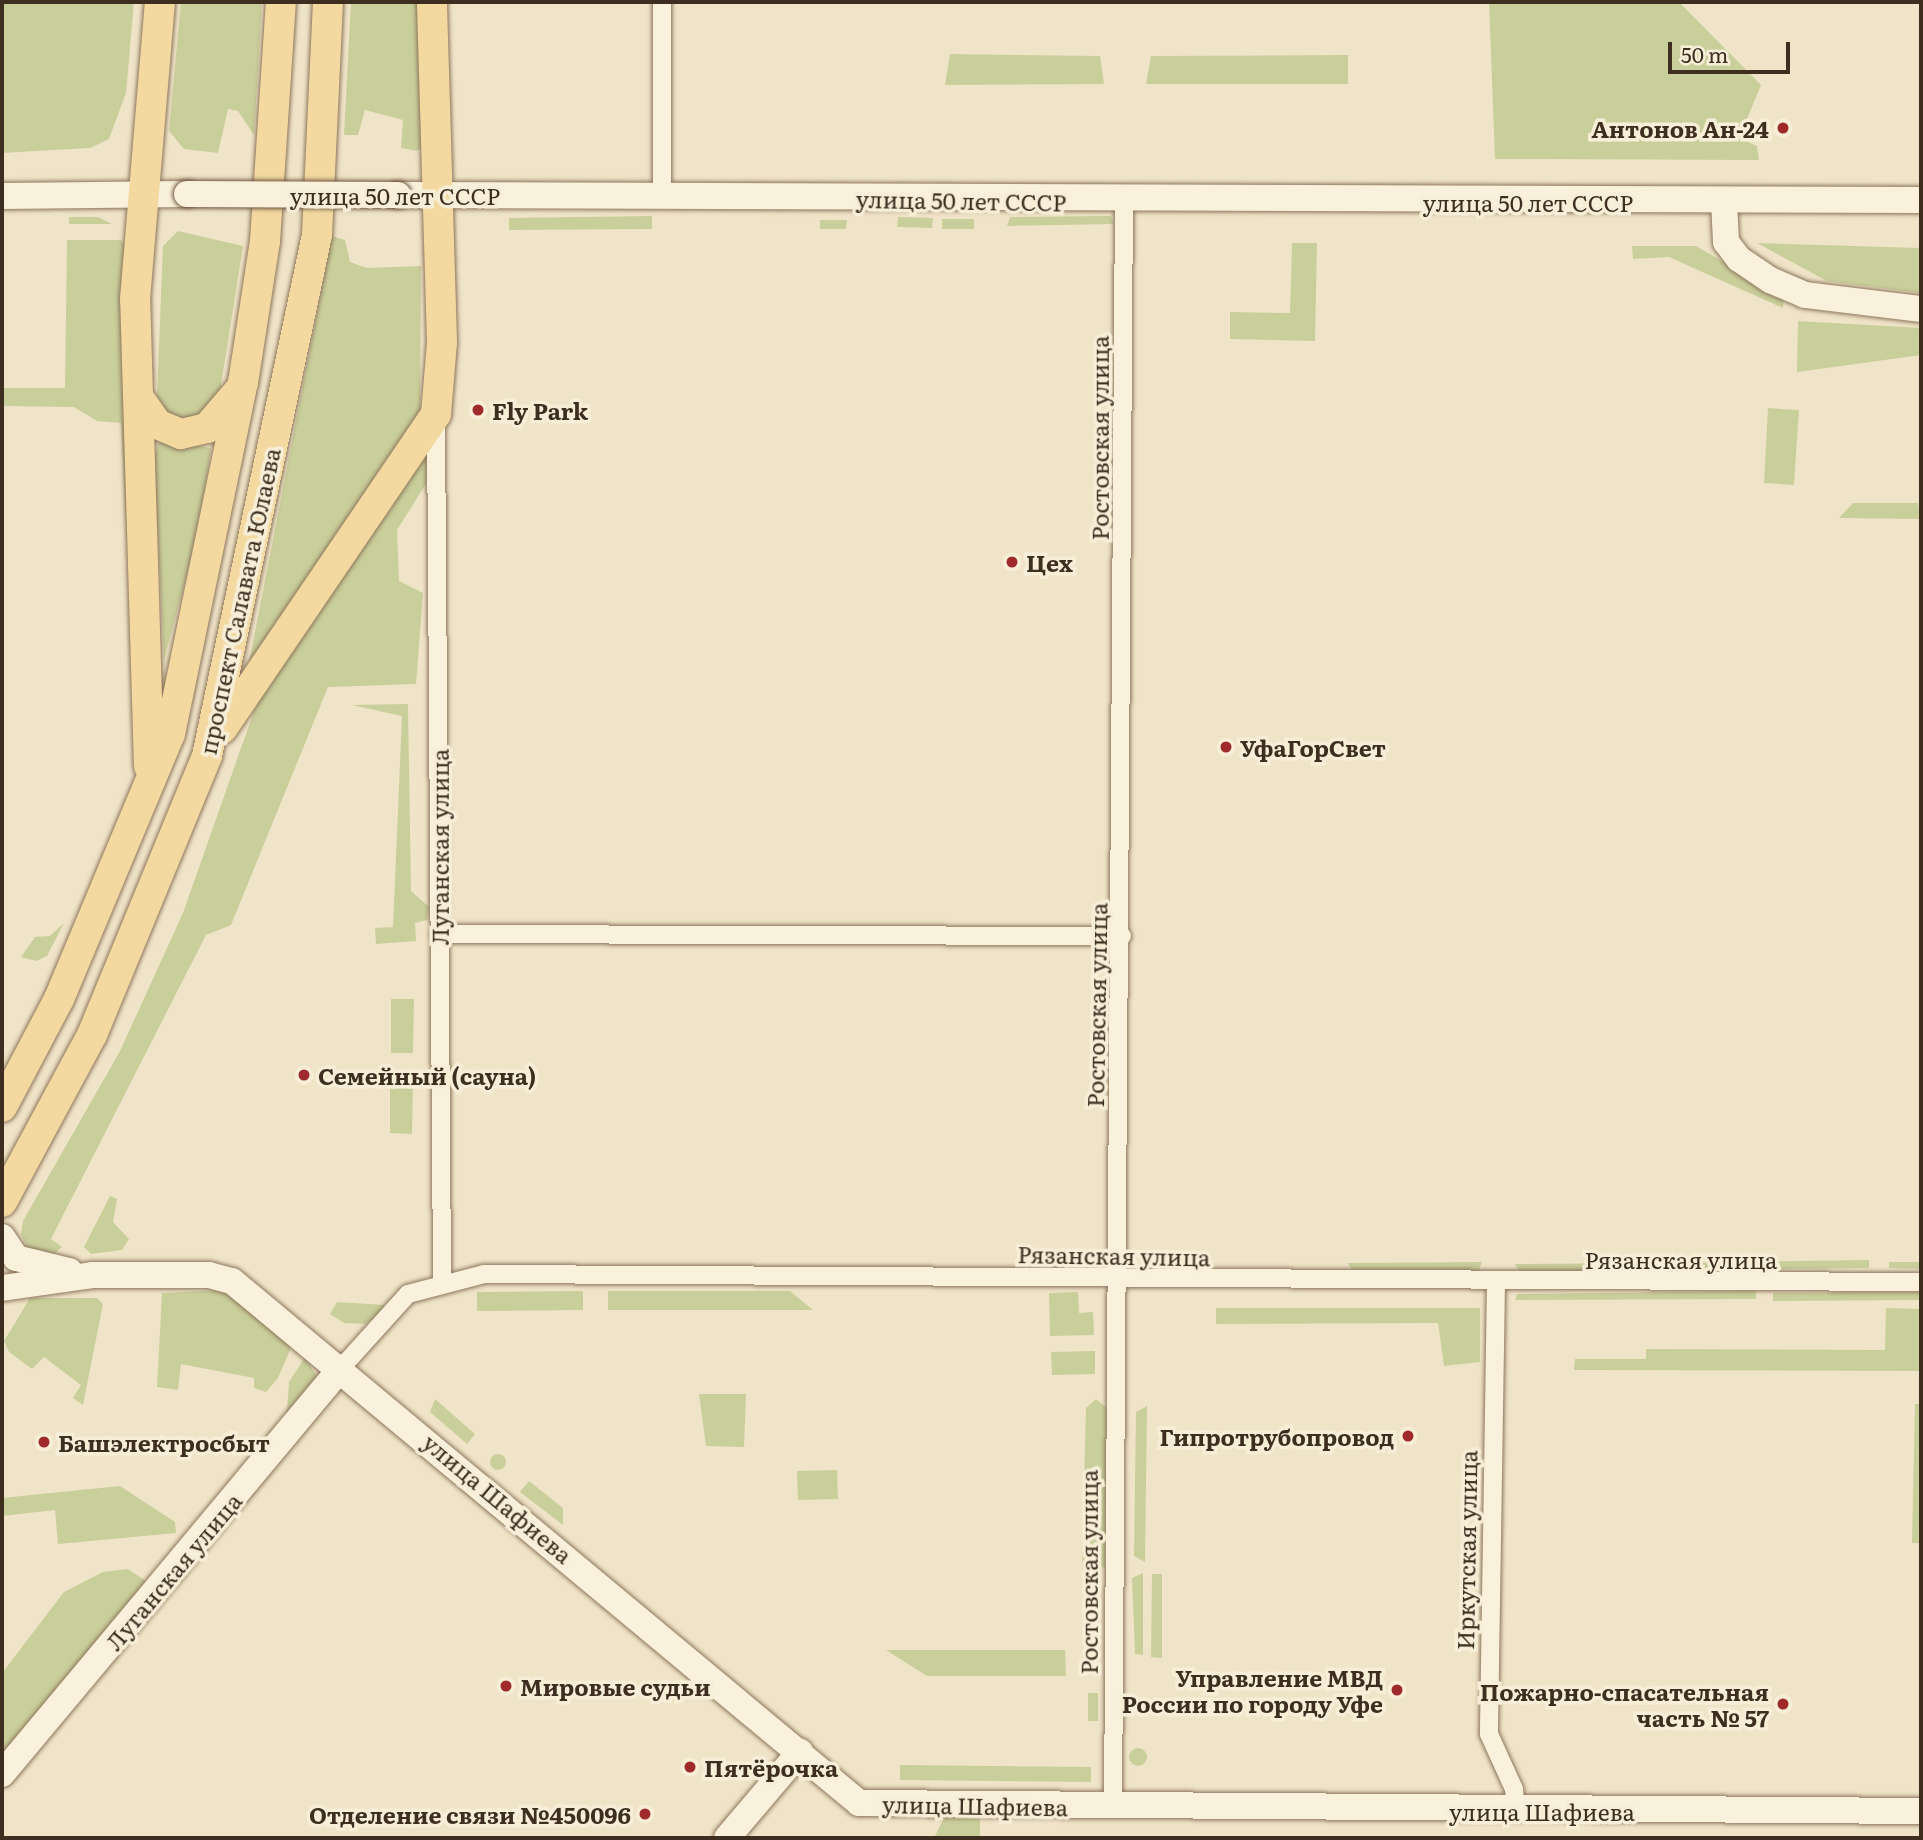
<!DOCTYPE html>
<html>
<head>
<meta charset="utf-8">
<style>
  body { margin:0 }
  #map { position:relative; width:1923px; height:1840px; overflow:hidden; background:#f0e4c8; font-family:Literata,serif }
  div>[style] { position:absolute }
  .green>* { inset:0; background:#c9cf9b }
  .round { border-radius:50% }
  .roads { filter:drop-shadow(0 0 2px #8d765c) drop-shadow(0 0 2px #8d765c) }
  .street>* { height:18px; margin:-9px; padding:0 9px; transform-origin:9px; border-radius:9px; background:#faf1dc }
  .secondary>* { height:26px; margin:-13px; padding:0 13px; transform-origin:13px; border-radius:13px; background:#faf1dc }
  .primary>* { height:30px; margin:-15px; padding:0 15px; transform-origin:15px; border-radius:15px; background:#f3d9a0 }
  .bridges { filter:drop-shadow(0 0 2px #6f573f) drop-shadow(0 0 2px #6f573f) }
  .secondary-bridge>* { height:26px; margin:-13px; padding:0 13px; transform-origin:13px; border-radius:13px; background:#faf1dc }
  .dots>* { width:19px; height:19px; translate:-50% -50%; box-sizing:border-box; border:4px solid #f7eed8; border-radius:50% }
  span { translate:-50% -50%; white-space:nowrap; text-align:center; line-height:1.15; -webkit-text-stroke:7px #f7eed8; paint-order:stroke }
  .poi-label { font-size:23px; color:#3d2e20; font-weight:700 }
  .right { translate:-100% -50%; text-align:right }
  .left { translate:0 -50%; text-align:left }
  .street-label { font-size:23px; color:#3d2e20 }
  .frame { position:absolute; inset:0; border:4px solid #3d2e20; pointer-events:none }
  .scale { position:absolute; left:1668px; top:42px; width:122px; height:32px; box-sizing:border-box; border:4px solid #3d2e20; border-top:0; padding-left:9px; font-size:21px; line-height:24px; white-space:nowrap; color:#3d2e20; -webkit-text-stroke:5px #f7eed8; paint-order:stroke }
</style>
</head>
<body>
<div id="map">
  <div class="green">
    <div style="clip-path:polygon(2px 2px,134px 2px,126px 93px,109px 139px,90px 148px,2px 153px)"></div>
    <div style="clip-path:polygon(181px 2px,262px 2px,254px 135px,238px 111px,228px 109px,218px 153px,184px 149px,169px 131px)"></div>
    <div style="clip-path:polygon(351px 2px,426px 2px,425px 145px,417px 151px,401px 148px,403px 120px,365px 110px,358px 135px,344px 135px)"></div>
    <div style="clip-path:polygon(1489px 2px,1679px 2px,1761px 85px,1739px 138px,1757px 146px,1759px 160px,1495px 159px)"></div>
    <div style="clip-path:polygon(950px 54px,1100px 56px,1104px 84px,945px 85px)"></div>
    <div style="clip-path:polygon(1348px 55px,1348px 84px,1146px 84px,1151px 56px)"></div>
    <div style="clip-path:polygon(652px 216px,652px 229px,509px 230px,509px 218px)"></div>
    <div style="clip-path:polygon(1111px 216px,1114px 224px,1007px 226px,1010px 217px)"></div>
    <div style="clip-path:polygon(69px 217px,98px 217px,112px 224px,69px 224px)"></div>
    <div style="clip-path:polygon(898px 217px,933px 218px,932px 228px,897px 227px)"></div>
    <div style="clip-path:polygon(942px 219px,974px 219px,974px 229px,942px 229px)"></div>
    <div style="clip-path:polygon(820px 220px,847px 220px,846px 229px,820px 229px)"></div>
    <div style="clip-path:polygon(178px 231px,243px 246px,218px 404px,202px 421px,171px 417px,157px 396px,163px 246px)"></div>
    <div style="clip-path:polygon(332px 236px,345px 240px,350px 262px,367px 268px,421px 266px,420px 411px,248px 668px)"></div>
    <div style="clip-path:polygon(67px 240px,121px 240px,128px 248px,134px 688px,121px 423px,97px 421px,74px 407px,2px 406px,2px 388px,65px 388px)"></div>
    <div style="clip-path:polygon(1292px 243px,1317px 243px,1315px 341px,1230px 339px,1230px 312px,1290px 313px)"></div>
    <div style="clip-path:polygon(1757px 243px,1921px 248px,1921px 293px,1827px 281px)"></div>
    <div style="clip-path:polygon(1632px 246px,1696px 246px,1784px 297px,1783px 308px,1669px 257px,1633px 259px)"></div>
    <div style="clip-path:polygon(1798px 321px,1921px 328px,1921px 355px,1797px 372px)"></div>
    <div style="clip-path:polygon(1768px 408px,1799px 410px,1794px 485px,1764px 483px)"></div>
    <div style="clip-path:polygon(160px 440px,211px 448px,199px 530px,164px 660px,154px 457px)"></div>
    <div style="clip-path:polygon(430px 442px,429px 479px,397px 530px,399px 581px,423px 593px,416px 684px,328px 687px,231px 925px,206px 935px,51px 1239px,62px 1247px,53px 1255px,30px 1252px,21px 1235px,23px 1221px,120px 1051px,183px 913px,261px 691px)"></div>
    <div style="clip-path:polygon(1853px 503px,1918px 503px,1921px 519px,1839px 518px)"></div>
    <div style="clip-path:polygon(408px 704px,411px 891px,429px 907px,427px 920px,415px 923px,416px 941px,376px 944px,375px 928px,393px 927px,402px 716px,352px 705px)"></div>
    <div style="clip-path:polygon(64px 923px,47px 956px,36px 961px,21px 957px,35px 937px,50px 936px)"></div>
    <div style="clip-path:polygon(391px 999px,414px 999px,413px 1053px,391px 1053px)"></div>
    <div style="clip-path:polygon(390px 1080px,413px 1080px,412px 1134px,390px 1133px)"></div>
    <div style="clip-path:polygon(110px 1196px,117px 1199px,113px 1222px,129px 1239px,122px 1250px,91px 1254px,84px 1247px)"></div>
    <div style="clip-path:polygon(1869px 1260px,1869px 1268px,1672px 1270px,1669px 1263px)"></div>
    <div style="clip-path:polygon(1482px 1262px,1479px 1271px,1352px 1271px,1348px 1263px)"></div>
    <div style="clip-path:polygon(1889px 1262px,1921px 1262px,1921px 1269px,1889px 1268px)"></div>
    <div style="clip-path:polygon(1644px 1263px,1640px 1272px,1520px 1272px,1515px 1264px)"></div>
    <div style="clip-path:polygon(227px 1290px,291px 1348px,278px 1378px,266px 1392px,254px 1388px,254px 1378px,181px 1364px,178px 1390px,157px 1387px,162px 1293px)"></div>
    <div style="clip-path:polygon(583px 1291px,583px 1310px,477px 1311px,477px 1292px)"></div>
    <div style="clip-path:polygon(608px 1291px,790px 1291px,813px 1310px,608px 1310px)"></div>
    <div style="clip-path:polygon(1756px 1291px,1756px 1299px,1515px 1300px,1517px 1294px)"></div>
    <div style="clip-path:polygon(1078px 1292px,1079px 1313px,1093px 1312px,1094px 1335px,1050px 1336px,1049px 1293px)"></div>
    <div style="clip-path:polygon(1921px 1292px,1921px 1300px,1773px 1301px,1773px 1293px)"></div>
    <div style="clip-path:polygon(30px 1298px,97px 1298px,103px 1304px,83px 1405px,73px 1398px,81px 1385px,44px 1357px,32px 1369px,9px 1352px,4px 1341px)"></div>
    <div style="clip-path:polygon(337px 1302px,384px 1305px,385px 1311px,365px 1324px,344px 1323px,330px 1314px)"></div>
    <div style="clip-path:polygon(1216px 1308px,1480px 1308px,1480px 1362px,1444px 1366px,1438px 1323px,1216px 1324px)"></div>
    <div style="clip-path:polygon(1886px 1308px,1921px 1309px,1921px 1371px,1574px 1370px,1575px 1359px,1646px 1359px,1646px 1349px,1885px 1350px)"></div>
    <div style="clip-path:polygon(1095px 1351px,1095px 1374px,1052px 1375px,1051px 1352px)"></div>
    <div style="clip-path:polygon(305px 1357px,318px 1378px,286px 1424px,289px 1382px)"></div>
    <div style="clip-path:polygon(699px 1394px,746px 1394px,744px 1447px,706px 1446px)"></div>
    <div style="clip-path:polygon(435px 1399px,475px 1434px,467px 1444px,430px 1412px)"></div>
    <div style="clip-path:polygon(1096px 1399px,1107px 1408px,1105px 1567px,1082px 1569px,1086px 1408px)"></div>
    <div style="clip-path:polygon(1915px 1404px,1921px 1404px,1921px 1543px,1912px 1543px)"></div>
    <div style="clip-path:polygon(1147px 1406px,1145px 1562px,1134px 1556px,1136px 1412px)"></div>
    <div class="round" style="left:490px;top:1454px;width:16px;height:16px"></div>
    <div style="clip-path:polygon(837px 1470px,838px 1499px,798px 1500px,797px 1471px)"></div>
    <div style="clip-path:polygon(529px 1481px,563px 1508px,563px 1525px,520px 1492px)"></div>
    <div style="clip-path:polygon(120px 1486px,175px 1522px,176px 1533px,58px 1544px,55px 1510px,2px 1516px,2px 1498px)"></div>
    <div style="clip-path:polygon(128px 1569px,149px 1583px,2px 1760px,2px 1673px,64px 1592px,103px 1572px)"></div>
    <div style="clip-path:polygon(1143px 1573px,1143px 1655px,1135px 1654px,1132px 1578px)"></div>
    <div style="clip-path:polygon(1152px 1574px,1162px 1574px,1162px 1658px,1151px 1657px)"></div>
    <div style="clip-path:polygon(886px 1650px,1065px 1650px,1066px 1676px,927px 1676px)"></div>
    <div style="clip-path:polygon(1088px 1693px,1098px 1693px,1098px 1721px,1088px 1721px)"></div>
    <div class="round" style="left:1129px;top:1748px;width:18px;height:18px"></div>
    <div style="clip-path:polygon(900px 1765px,1091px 1767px,1091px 1782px,900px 1780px)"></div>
    <div style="clip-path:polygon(945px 1816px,980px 1816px,980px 1838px,934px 1838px)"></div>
  </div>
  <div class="roads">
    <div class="street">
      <div style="left:662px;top:2px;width:193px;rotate:90deg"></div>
      <div style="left:436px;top:419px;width:861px;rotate:89.6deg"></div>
      <div style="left:439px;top:934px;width:683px;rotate:0.17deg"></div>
      <div style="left:1496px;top:1283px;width:451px;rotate:90.9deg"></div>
      <div style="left:1489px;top:1734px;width:60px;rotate:65.6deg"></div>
      <div style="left:1514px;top:1789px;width:22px;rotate:85deg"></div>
      <div style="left:342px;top:1367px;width:98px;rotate:-47.9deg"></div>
      <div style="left:408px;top:1294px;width:79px;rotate:-14.7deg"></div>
      <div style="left:484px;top:1274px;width:1437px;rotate:0.32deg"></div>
      <div style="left:1113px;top:1809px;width:1608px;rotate:-89.61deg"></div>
    </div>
    <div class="secondary">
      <div style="left:398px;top:195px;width:1523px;rotate:0.19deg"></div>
      <div style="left:2px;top:196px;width:185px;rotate:-0.6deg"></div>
      <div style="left:1724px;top:201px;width:41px;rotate:87.2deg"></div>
      <div style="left:1726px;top:242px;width:21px;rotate:53deg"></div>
      <div style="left:1739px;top:259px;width:37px;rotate:34deg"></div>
      <div style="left:1770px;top:280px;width:38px;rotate:23deg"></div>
      <div style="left:1805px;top:295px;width:117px;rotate:6.9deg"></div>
      <div style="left:2px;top:1237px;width:25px;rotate:56deg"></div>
      <div style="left:16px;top:1258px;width:55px;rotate:13.8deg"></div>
      <div style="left:2px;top:1288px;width:91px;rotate:-8.2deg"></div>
      <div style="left:92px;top:1275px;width:117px"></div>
      <div style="left:209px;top:1275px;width:24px;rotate:15deg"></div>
      <div style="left:232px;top:1281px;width:816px;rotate:39.78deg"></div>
      <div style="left:859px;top:1803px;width:1062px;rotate:0.43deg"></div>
      <div style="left:2px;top:1774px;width:530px;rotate:-50.13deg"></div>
      <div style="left:727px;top:1838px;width:113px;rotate:-49.7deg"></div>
    </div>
    <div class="primary">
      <div style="left:139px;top:398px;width:32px;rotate:55deg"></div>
      <div style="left:157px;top:424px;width:26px;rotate:23deg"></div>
      <div style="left:181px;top:434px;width:27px;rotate:-13deg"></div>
      <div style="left:207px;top:428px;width:46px;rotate:-49.4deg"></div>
      <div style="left:222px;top:729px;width:381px;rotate:-55.8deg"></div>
      <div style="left:436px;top:414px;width:72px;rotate:-85.2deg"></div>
      <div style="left:442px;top:342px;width:340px;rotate:-91.7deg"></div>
      <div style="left:149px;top:766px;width:467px;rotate:-91.7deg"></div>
      <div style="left:135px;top:299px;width:298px;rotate:-85.2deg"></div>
      <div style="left:2px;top:1107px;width:122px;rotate:-62.2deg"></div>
      <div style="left:59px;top:999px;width:287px;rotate:-67.3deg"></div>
      <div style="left:170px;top:734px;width:359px;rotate:-78.3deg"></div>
      <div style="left:243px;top:383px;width:144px;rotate:-81.2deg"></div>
      <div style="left:265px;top:241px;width:240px;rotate:-86.2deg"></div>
      <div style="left:2px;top:1202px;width:190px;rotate:-61.7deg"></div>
      <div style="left:92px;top:1035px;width:302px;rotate:-67.6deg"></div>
      <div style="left:207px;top:756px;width:532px;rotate:-78.08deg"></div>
      <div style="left:317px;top:235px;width:233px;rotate:-87.3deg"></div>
    </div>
  </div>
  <div class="bridges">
    <div class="secondary-bridge">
      <div style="left:187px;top:194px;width:211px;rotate:0.3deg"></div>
    </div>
  </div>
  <div class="dots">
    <div style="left:1783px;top:128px;background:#9e2a2b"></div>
    <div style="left:478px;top:410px;background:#9e2a2b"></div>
    <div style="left:1012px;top:562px;background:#9e2a2b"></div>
    <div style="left:1226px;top:747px;background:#9e2a2b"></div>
    <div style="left:304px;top:1075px;background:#9e2a2b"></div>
    <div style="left:1408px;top:1436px;background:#9e2a2b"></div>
    <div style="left:44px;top:1442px;background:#9e2a2b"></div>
    <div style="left:506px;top:1686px;background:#9e2a2b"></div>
    <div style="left:1397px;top:1690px;background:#9e2a2b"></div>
    <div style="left:1783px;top:1704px;background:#9e2a2b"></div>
    <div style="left:690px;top:1767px;background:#9e2a2b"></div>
    <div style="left:645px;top:1814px;background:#9e2a2b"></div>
  </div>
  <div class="poi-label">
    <span class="right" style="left:1769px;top:128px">Антонов Ан-24</span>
    <span class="left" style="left:492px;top:410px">Fly Park</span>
    <span class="left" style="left:1026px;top:562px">Цех</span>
    <span class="left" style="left:1240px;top:747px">УфаГорСвет</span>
    <span class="left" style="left:318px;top:1075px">Семейный (сауна)</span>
    <span class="right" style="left:1394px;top:1436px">Гипротрубопровод</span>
    <span class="left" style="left:58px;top:1442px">Башэлектросбыт</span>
    <span class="right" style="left:1383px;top:1690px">Управление МВД<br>России по городу Уфе</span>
    <span class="left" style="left:520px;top:1686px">Мировые судьи</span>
    <span class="right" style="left:1769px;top:1704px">Пожарно-спасательная<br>часть № 57</span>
    <span class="left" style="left:704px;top:1767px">Пятёрочка</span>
    <span class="right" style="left:631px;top:1814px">Отделение связи №450096</span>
  </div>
  <div class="street-label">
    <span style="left:395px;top:195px">улица 50 лет СССР</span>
    <span style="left:961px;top:200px;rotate:1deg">улица 50 лет СССР</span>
    <span style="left:1528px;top:202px">улица 50 лет СССР</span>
    <span style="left:1099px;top:438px;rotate:-90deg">Ростовская улица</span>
    <span style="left:239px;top:601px;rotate:-78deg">проспект Салавата Юлаева</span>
    <span style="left:439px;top:847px;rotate:-90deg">Луганская улица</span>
    <span style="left:1096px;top:1005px;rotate:-89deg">Ростовская улица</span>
    <span style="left:1114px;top:1255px;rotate:1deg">Рязанская улица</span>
    <span style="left:1681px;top:1259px">Рязанская улица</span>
    <span style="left:498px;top:1498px;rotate:40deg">улица Шафиева</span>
    <span style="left:1466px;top:1550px;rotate:-89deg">Иркутская улица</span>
    <span style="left:173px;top:1571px;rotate:-50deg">Луганская улица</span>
    <span style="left:1088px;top:1572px;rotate:-90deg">Ростовская улица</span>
    <span style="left:975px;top:1805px;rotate:1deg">улица Шафиева</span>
    <span style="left:1542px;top:1811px">улица Шафиева</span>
  </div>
  <div class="frame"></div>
  <div class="scale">50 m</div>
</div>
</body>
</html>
